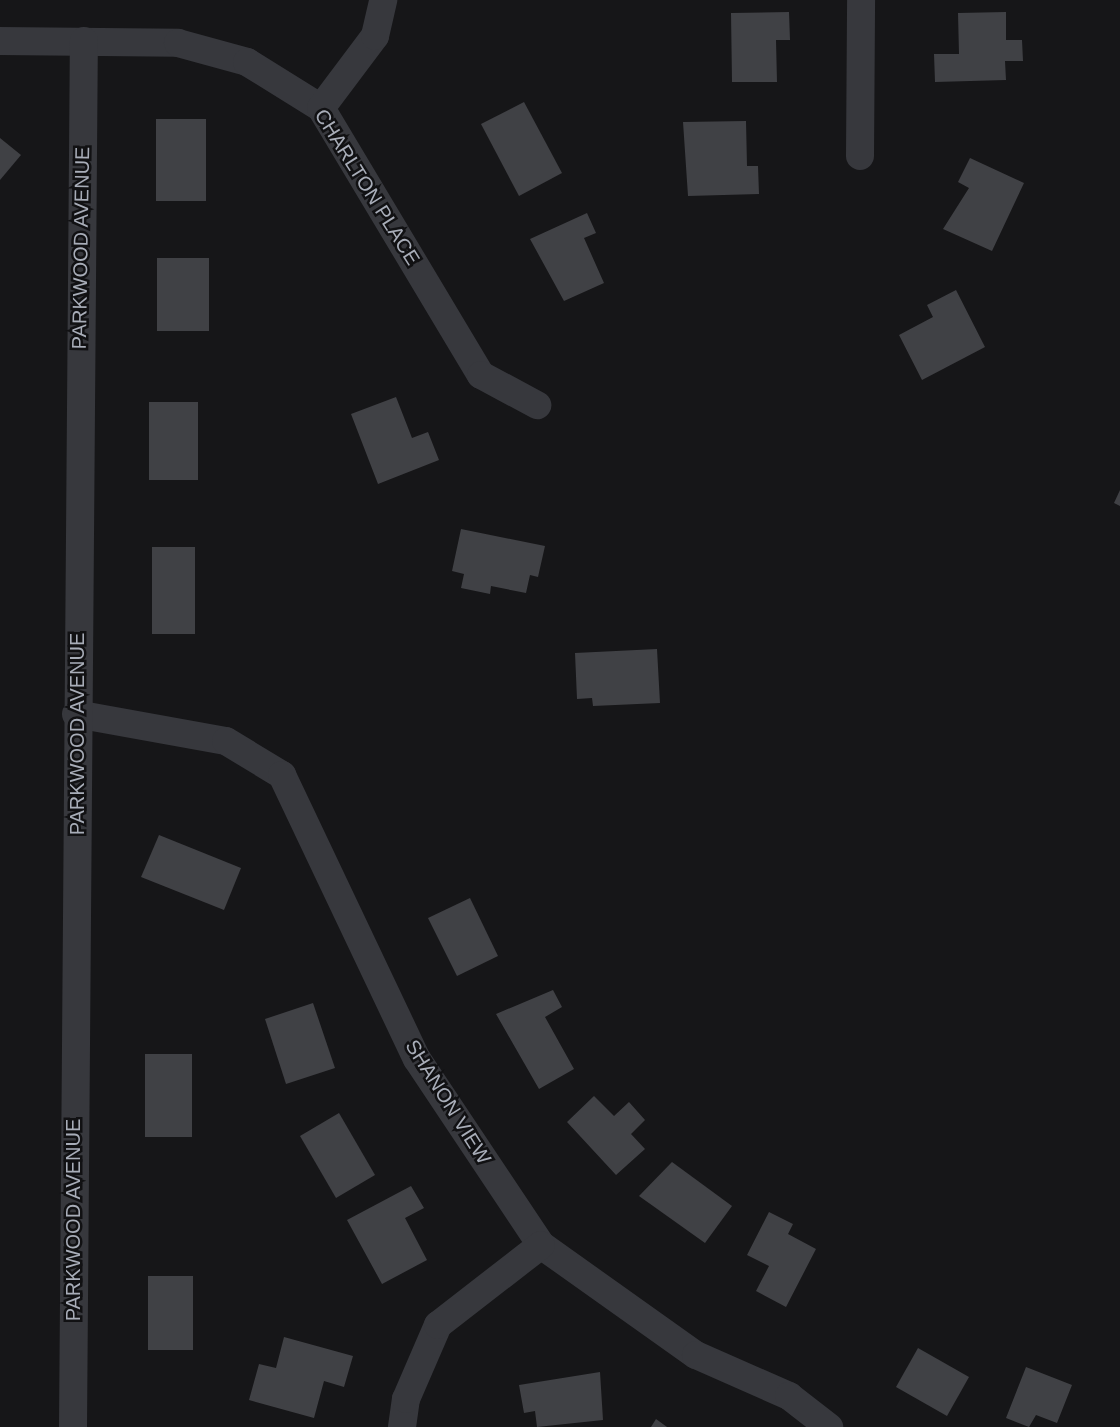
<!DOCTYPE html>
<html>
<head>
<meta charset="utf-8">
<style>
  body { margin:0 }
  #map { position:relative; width:1120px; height:1427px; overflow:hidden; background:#161618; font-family:Helvetica,sans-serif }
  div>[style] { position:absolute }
  .building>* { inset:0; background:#404145 }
  .street>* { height:28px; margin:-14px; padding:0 14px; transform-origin:14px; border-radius:14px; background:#37383d }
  span { translate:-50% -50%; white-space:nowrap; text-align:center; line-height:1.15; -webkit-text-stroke:5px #111113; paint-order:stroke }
  .street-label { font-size:20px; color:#a8adb8 }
</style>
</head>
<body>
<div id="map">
  <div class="building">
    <div style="clip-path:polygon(789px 12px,790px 40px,776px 40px,777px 82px,732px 82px,731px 13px)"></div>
    <div style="clip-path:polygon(1006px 12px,1006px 40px,1022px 40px,1023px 61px,1005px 61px,1006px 80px,935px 82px,934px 54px,959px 54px,958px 13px)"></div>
    <div style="clip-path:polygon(524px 102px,562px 173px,519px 196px,481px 124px)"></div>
    <div style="clip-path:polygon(156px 119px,206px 119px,206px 201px,156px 201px)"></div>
    <div style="clip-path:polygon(746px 121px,747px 166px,758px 166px,759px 194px,688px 196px,683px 122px)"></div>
    <div style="clip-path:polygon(0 138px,21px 155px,0 180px)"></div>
    <div style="clip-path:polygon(970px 158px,1024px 183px,992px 251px,943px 229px,969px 188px,958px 182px)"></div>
    <div style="clip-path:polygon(587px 213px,596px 233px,584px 238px,604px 283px,564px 301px,530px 239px)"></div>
    <div style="clip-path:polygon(157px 258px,209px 258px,209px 331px,157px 331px)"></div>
    <div style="clip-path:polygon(956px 290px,985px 347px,922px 380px,899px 335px,933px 317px,927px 305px)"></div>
    <div style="clip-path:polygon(396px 397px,412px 438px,428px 432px,439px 460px,378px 484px,351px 414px)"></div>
    <div style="clip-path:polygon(149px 402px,198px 402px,198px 480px,149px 480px)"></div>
    <div style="clip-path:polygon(1120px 490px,1120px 506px,1114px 503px)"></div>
    <div style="clip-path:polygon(461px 529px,545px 546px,538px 577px,530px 575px,526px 593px,491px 586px,490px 594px,461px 588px,464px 574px,452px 571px)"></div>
    <div style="clip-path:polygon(152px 547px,195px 547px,195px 634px,152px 634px)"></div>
    <div style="clip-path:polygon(657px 649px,660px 703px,593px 706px,592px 698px,577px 699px,575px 653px)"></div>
    <div style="clip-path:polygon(159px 835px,241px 868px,224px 910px,141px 877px)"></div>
    <div style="clip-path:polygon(470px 898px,498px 956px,457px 976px,428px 918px)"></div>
    <div style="clip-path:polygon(553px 990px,562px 1007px,545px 1017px,574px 1069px,539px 1089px,496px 1014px)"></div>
    <div style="clip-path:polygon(313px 1003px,335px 1068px,286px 1084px,265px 1019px)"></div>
    <div style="clip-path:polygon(145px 1054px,192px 1054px,192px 1137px,145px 1137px)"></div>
    <div style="clip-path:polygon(594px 1096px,614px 1116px,629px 1102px,645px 1120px,631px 1134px,645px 1149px,616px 1175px,567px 1122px)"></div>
    <div style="clip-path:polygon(339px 1113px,375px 1175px,336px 1198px,300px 1136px)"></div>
    <div style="clip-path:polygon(672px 1162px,732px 1206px,705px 1243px,639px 1196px)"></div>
    <div style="clip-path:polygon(411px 1186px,424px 1208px,405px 1218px,427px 1260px,382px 1284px,347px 1220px)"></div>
    <div style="clip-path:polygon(769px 1212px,793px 1224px,788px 1234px,816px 1249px,786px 1307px,756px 1291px,769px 1266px,747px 1255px)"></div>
    <div style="clip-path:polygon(148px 1276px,193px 1276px,193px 1350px,148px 1350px)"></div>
    <div style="clip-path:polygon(284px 1337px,353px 1356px,344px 1387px,324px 1381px,314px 1418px,249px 1400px,259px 1364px,276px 1368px)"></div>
    <div style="clip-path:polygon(918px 1348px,969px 1377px,947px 1416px,896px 1387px)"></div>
    <div style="clip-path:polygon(1026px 1367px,1072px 1385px,1057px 1423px,1036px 1415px,1029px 1427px,1006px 1418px)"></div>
    <div style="clip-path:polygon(600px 1372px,603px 1420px,537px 1427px,535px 1411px,524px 1413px,519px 1385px)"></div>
    <div style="clip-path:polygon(656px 1419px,667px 1427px,651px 1427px)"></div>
  </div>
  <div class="street">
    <div style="left:0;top:41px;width:178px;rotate:0.6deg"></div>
    <div style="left:178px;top:43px;width:72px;rotate:15.4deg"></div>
    <div style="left:247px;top:62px;width:87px;rotate:31.9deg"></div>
    <div style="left:321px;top:108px;width:311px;rotate:59.1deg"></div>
    <div style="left:481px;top:375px;width:64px;rotate:28.2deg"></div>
    <div style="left:321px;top:108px;width:90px;rotate:-53.1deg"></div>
    <div style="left:375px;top:36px;width:37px;rotate:-77deg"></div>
    <div style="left:860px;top:156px;width:156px;rotate:-89.6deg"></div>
    <div style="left:76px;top:714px;width:152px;rotate:10.2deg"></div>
    <div style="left:226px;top:741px;width:66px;rotate:31.3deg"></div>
    <div style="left:282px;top:775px;width:314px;rotate:64.6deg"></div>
    <div style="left:417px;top:1059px;width:224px;rotate:56.3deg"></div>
    <div style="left:541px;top:1245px;width:190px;rotate:35.4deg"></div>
    <div style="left:696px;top:1355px;width:102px;rotate:23.8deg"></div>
    <div style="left:789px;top:1396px;width:51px;rotate:37.8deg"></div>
    <div style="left:73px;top:1427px;width:1386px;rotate:-89.55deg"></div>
    <div style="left:402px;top:1427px;width:28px;rotate:-82deg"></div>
    <div style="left:406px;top:1399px;width:81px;rotate:-66.6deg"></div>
    <div style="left:438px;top:1325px;width:130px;rotate:-37.8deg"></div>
  </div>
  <div class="street-label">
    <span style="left:367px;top:187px;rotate:58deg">CHARLTON PLACE</span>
    <span style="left:81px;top:248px;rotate:-89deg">PARKWOOD AVENUE</span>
    <span style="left:77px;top:734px;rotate:-90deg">PARKWOOD AVENUE</span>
    <span style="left:448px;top:1102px;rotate:58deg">SHANON VIEW</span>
    <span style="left:73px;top:1220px;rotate:-90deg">PARKWOOD AVENUE</span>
  </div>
</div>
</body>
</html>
